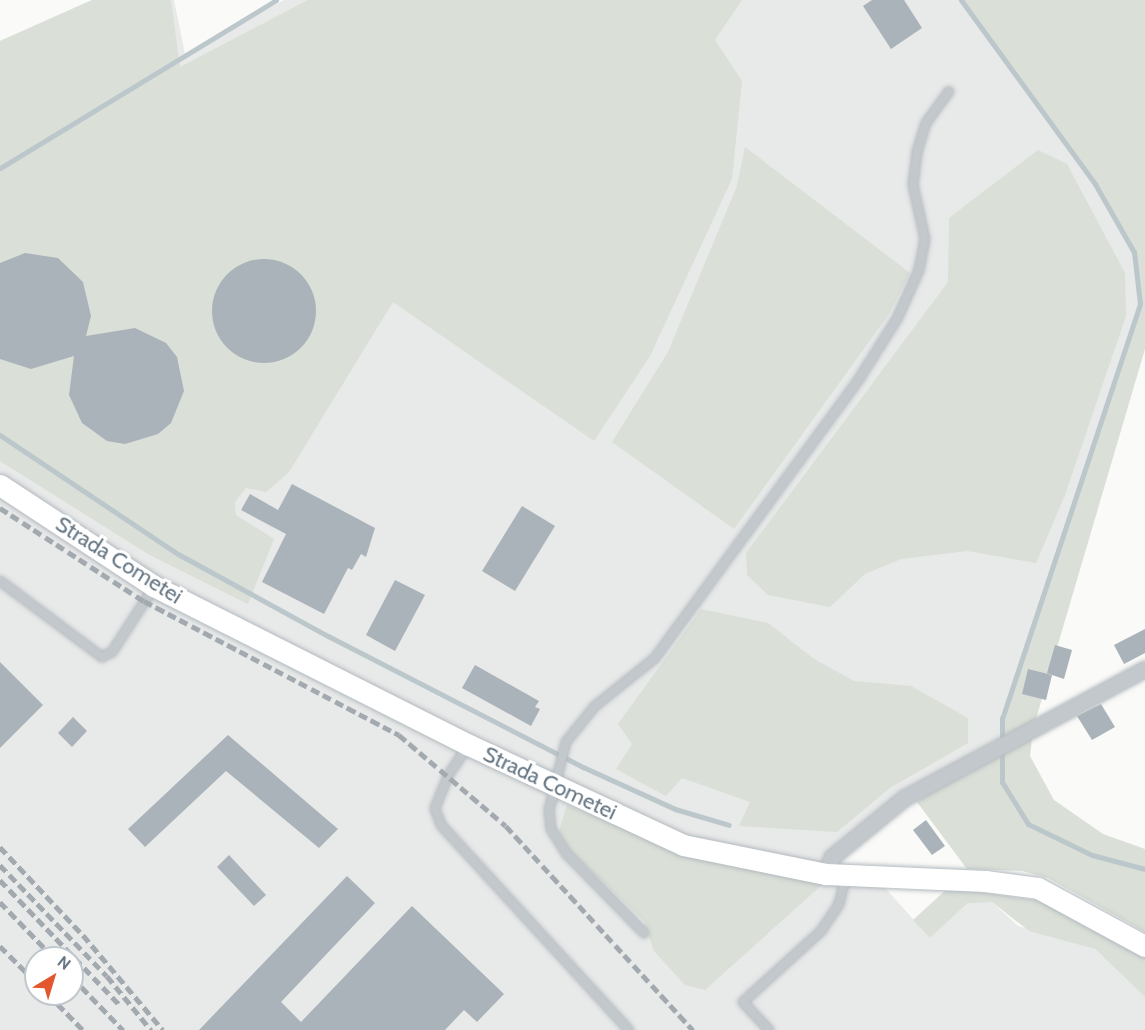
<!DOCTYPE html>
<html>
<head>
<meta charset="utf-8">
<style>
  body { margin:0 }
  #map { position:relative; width:1145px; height:1030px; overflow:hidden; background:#fafaf8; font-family:Cabin,sans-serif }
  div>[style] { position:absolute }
  .built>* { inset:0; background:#e8e9e9 }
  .green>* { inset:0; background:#dadfd7 }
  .stream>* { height:5px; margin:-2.5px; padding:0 2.5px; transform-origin:2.5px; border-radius:2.5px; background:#bbc7cb }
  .building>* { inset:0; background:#aab3b9 }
  .round { border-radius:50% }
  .roads { filter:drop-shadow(0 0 2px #b3babf) drop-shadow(0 0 2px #b3babf) }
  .lane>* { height:8px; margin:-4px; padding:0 4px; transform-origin:4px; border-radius:4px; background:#c3c8cc }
  .street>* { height:15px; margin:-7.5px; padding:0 7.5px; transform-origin:7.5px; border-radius:7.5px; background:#c3c8cc }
  .secondary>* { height:21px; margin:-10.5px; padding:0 10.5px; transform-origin:10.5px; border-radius:10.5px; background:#fff }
  .rail>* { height:4.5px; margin-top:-2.25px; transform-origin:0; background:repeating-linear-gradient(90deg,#a2aab0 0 9px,transparent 0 13.5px) }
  span { translate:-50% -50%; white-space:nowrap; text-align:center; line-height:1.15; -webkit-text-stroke:6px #fff; paint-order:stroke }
  .street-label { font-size:22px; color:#657683 }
  .north { position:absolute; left:24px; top:946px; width:60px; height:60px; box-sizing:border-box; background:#fff; border:2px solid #c1c8cd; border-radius:50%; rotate:38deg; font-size:16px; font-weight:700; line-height:24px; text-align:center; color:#657683 }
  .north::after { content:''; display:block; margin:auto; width:21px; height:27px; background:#e4572e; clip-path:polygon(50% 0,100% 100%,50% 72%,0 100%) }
</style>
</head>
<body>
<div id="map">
  <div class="built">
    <div style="clip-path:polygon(evenodd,92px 0,174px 0,185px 54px,284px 0,961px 0,1095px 184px,1134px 252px,1140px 304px,1002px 718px,1000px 746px,955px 767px,828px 864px,882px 876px,886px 889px,930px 938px,968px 903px,979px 900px,992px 902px,1018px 926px,1095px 949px,1145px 997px,1145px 1030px,0 1030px,0 41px,92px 0,36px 958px,72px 958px,72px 994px,36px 994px,36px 958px)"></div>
  </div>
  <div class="green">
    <div style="clip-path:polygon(92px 0,171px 0,180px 67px,308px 0,742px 0,715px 40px,742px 81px,732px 179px,650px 356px,594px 441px,393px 302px,289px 472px,266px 492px,246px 488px,235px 502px,236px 515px,274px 539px,248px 604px,148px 554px,0 461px,0 41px)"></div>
    <div style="clip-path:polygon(961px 0,1145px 0,1145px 349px,1033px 729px,1030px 756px,1054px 800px,1103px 834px,1145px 849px,1145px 932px,1048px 878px,1022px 871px,967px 869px,917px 802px,1000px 746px,1002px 718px,1140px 304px,1134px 252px,1095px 184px)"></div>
    <div style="clip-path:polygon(745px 147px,910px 273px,889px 314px,734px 529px,612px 442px,668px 352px,737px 186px)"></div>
    <div style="clip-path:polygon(1038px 150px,1067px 164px,1125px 273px,1126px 316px,1065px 495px,1036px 563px,967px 551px,901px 559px,865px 574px,830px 607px,768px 595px,747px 575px,746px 553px,948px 282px,949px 218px)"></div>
    <div style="clip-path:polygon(701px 609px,768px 623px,814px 659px,854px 681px,911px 686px,968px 718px,968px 743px,890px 788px,837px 832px,739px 826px,750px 802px,682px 778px,666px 796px,616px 769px,632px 744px,618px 724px)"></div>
    <div style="clip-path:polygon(567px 805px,694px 858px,824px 883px,705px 990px,685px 985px,654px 951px,644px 921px,569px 850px,559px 831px)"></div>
    <div style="clip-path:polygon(948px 888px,1043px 901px,1145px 954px,1145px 997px,1095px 949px,1029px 931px,992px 902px,968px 903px,930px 938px,913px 920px)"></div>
  </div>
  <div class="stream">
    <div style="left:961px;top:0;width:228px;rotate:53.9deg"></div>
    <div style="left:1095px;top:184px;width:78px;rotate:60.2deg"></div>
    <div style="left:1134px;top:252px;width:52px;rotate:83.4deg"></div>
    <div style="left:1140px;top:304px;width:436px;rotate:108.4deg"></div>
    <div style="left:1002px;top:718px;width:64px;rotate:90deg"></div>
    <div style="left:1002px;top:782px;width:49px;rotate:58.2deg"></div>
    <div style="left:1028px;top:824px;width:71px;rotate:25.8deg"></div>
    <div style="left:1092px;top:855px;width:55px;rotate:14.8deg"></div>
    <div style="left:0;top:168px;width:323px;rotate:-31.3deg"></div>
    <div style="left:0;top:435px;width:214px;rotate:33.8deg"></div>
    <div style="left:178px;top:554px;width:171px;rotate:28.7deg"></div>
    <div style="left:328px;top:636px;width:287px;rotate:27.2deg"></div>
    <div style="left:583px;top:767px;width:101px;rotate:24.5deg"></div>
    <div style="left:675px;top:809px;width:56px;rotate:16.5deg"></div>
  </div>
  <div class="building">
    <div style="clip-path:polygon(872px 0,904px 0,922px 28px,891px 49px,863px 6px)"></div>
    <div style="clip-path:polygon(25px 253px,58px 258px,83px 282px,91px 316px,86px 336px,135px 328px,166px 343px,177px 357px,184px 391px,171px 423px,158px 434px,125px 444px,107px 441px,82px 423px,69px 395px,74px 356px,31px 369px,0 359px,0 263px)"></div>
    <div class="round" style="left:212px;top:259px;width:104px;height:104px"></div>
    <div style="clip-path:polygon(292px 484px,375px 528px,366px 557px,361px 554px,352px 570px,348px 568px,324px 614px,262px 582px,286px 534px,241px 510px,250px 494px,278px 510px)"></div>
    <div style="clip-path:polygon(522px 506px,555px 526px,515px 591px,482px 571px)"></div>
    <div style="clip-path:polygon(395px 580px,425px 595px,395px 651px,366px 635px)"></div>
    <div style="clip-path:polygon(1145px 629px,1145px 653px,1124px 664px,1114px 645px)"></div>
    <div style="clip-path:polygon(1055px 645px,1072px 650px,1064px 679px,1052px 675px,1046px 700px,1022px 694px,1028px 669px,1052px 675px,1047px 673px)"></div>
    <div style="clip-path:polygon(0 662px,43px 705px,0 748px)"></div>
    <div style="clip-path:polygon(475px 665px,539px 701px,535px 707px,540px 709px,531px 726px,462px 688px)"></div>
    <div style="clip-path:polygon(1101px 704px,1115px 727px,1092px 740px,1077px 716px)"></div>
    <div style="clip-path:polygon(73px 717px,87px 731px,72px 747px,58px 733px)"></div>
    <div style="clip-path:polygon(228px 735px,338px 829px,319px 848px,226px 771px,145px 847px,128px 829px)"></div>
    <div style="clip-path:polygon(926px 820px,945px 846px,932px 855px,913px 830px)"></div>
    <div style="clip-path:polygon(229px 855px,266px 895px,254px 906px,217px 867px)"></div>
    <div style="clip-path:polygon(347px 876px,375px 903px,281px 1002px,301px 1022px,412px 906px,504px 994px,477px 1022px,464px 1010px,445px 1030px,199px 1030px)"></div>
  </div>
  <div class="roads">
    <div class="lane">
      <div style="left:0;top:581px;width:127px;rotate:36.7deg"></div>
      <div style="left:102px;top:657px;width:11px;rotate:-27deg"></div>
      <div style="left:112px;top:652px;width:77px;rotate:-57.1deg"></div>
      <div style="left:468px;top:746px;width:36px;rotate:124deg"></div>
      <div style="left:448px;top:776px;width:35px;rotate:112deg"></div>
      <div style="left:435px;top:809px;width:17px;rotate:69deg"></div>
      <div style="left:441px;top:825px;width:278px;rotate:47.5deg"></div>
      <div style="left:644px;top:933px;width:112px;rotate:-134.3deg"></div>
      <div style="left:566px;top:853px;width:28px;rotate:-122deg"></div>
      <div style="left:551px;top:829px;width:19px;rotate:-96deg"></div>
      <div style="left:549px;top:810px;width:70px;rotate:-76deg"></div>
      <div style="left:566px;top:742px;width:45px;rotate:-51.3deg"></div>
      <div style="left:594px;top:707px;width:78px;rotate:-38.8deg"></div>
      <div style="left:655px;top:658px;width:346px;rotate:-53.8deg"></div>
      <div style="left:859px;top:379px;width:71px;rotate:-57.7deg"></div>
      <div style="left:897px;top:319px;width:54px;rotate:-65.8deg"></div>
      <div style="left:919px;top:270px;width:32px;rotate:-79deg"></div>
      <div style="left:925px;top:239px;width:55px;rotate:-102.5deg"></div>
      <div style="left:913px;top:185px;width:33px;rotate:-83deg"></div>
      <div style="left:917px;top:152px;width:30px;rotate:-73deg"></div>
      <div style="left:926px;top:123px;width:39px;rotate:-54deg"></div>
      <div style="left:769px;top:1030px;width:38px;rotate:-133deg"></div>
      <div style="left:743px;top:1002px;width:105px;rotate:-42.3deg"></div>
      <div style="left:821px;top:931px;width:32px;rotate:-56deg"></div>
      <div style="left:839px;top:904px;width:29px;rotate:-76deg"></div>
    </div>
    <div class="street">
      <div style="left:826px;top:874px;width:18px;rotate:-71deg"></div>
      <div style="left:832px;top:857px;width:93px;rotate:-39.3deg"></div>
      <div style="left:904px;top:798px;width:273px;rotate:-28.2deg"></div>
    </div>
    <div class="secondary">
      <div style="left:0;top:485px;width:184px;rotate:33.3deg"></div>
      <div style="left:154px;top:586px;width:353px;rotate:26.8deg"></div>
      <div style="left:469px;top:745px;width:236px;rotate:25deg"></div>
      <div style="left:683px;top:845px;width:146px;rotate:11.5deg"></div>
      <div style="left:826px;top:874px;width:159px;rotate:2.5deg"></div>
      <div style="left:985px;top:881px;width:53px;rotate:7.5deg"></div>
      <div style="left:1038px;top:888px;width:122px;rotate:28.5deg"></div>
    </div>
  </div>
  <div class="rail">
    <div style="left:0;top:508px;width:171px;rotate:32.9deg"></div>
    <div style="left:144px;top:601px;width:288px;rotate:27.7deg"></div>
    <div style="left:399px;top:735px;width:140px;rotate:40.4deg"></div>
    <div style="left:506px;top:826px;width:277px;rotate:47.5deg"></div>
    <div style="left:0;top:847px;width:121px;rotate:46.7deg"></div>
    <div style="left:83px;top:935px;width:124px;rotate:49.9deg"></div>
    <div style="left:0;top:865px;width:154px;rotate:46.1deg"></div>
    <div style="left:107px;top:976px;width:70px;rotate:50.8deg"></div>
    <div style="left:0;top:880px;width:175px;rotate:46.2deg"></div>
    <div style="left:0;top:902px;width:78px;rotate:46deg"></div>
    <div style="left:0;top:946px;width:51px;rotate:45deg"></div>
    <div style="left:72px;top:977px;width:74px;rotate:46.1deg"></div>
    <div style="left:48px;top:994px;width:50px;rotate:45.8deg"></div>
  </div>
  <div class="street-label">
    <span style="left:119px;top:560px;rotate:32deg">Strada Cometei</span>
    <span style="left:550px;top:783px;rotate:25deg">Strada Cometei</span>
  </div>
  <div class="north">N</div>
</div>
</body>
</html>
